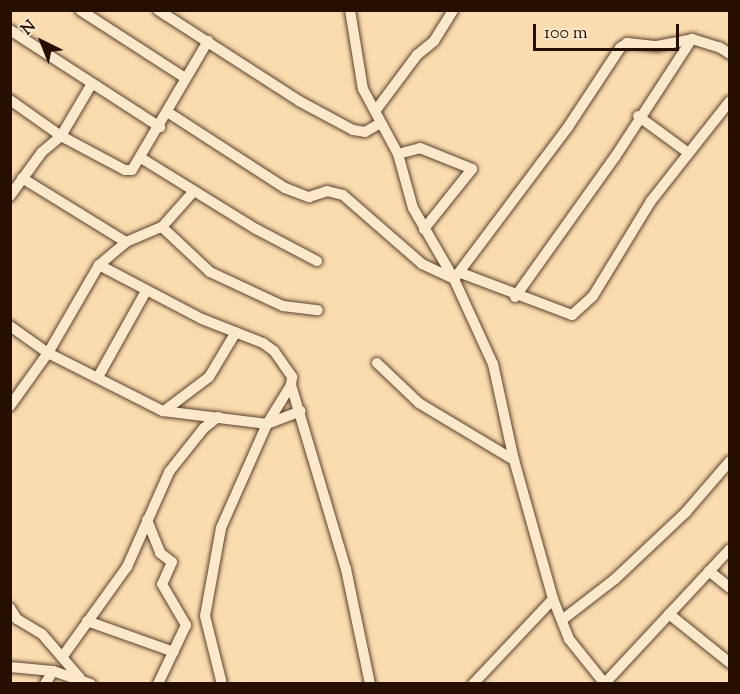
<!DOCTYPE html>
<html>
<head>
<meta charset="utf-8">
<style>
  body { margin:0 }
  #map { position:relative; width:740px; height:694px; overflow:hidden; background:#fbdcaf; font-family:"Sorts Mill Goudy",serif }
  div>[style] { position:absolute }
  .roads { filter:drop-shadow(0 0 2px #5c422c) drop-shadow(0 0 2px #5c422c) }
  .minor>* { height:10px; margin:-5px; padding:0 5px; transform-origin:5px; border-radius:5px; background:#fce8cb }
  span { translate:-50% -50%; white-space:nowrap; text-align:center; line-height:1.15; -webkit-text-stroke:4.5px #fce8cb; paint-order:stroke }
  .frame { position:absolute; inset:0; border:12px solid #270f00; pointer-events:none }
  .north { position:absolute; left:12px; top:12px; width:60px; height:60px; -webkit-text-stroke:4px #fce8cb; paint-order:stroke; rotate:317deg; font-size:16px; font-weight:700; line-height:24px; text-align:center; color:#270f00 }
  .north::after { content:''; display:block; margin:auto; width:21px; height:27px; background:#270f00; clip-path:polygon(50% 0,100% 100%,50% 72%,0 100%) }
  .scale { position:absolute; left:533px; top:24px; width:146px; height:27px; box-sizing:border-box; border:3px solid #270f00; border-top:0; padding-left:8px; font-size:18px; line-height:21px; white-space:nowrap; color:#270f00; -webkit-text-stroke:4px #fce8cb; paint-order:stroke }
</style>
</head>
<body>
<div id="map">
  <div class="roads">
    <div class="minor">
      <div style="left:80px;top:10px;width:125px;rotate:32.9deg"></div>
      <div style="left:158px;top:10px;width:168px;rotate:32.8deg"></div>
      <div style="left:299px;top:101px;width:61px;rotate:28.2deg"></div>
      <div style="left:353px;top:130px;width:12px;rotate:9deg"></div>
      <div style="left:365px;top:132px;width:16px;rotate:-30deg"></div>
      <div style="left:350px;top:10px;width:80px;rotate:80.7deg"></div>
      <div style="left:363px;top:89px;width:74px;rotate:61.7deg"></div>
      <div style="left:398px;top:154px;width:56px;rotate:74.5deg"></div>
      <div style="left:413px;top:208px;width:82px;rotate:60deg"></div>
      <div style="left:454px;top:279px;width:94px;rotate:65.4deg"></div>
      <div style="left:493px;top:364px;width:98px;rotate:77.7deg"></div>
      <div style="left:514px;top:460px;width:144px;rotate:74.3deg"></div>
      <div style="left:553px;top:599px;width:43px;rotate:68.2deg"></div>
      <div style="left:569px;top:639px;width:58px;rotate:51.3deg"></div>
      <div style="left:10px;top:30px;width:179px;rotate:32.9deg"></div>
      <div style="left:10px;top:100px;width:62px;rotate:35.2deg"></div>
      <div style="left:61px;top:136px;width:72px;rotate:28deg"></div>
      <div style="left:125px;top:170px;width:7px"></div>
      <div style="left:132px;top:170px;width:150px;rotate:-59.5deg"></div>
      <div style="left:376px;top:110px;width:69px;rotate:-53.3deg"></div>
      <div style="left:417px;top:55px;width:22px;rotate:-39deg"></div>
      <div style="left:434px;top:41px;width:36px;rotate:-58deg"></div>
      <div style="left:169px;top:113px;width:138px;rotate:32.9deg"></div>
      <div style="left:285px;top:188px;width:26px;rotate:21deg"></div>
      <div style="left:309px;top:197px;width:19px;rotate:-18deg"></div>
      <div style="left:327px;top:191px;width:16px;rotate:14deg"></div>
      <div style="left:343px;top:195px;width:105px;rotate:41.1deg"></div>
      <div style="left:422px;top:264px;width:35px;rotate:25deg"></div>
      <div style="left:638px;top:116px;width:61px;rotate:36.3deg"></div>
      <div style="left:398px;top:154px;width:23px;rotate:-15deg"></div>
      <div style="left:420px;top:148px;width:56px;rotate:22deg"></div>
      <div style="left:472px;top:169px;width:77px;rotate:128.7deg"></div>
      <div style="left:141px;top:158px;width:135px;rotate:31.7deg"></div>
      <div style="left:256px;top:229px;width:69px;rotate:27.7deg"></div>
      <div style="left:22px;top:178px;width:122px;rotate:31.6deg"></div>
      <div style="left:10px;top:196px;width:54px;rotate:-54deg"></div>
      <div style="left:42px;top:152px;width:25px;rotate:-40deg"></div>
      <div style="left:61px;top:136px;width:59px;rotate:-59.5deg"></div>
      <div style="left:162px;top:227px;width:66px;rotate:43.2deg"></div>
      <div style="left:210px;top:272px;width:81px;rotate:25deg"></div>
      <div style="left:283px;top:306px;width:35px;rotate:7deg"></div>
      <div style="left:99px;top:265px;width:116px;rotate:27.7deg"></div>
      <div style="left:202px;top:319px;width:66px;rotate:21.5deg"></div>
      <div style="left:263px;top:343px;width:14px;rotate:36deg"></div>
      <div style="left:274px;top:351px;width:32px;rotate:55deg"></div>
      <div style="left:292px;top:377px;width:8px;rotate:97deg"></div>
      <div style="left:291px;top:385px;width:46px;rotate:121.6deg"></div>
      <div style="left:267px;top:424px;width:114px;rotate:113.9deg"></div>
      <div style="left:221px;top:528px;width:89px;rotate:100.3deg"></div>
      <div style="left:205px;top:616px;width:70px;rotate:76deg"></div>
      <div style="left:461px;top:273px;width:119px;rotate:20.7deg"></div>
      <div style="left:572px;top:315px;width:28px;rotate:-42deg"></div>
      <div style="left:593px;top:296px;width:111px;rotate:-58.6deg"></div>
      <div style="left:651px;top:201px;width:127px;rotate:-51.7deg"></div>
      <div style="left:454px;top:279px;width:190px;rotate:-53.1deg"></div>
      <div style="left:568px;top:127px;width:95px;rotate:-56.6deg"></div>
      <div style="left:620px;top:48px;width:9px;rotate:-36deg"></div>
      <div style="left:627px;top:43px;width:30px;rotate:6deg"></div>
      <div style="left:657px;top:46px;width:36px;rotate:-11deg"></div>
      <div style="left:692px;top:39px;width:28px;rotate:17deg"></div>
      <div style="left:719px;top:47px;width:13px;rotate:32deg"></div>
      <div style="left:515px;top:297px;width:172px;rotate:-54.5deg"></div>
      <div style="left:615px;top:157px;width:141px;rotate:-56.9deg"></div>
      <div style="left:10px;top:326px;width:47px;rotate:35.4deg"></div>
      <div style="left:48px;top:353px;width:129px;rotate:26.8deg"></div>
      <div style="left:163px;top:411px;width:105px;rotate:7.1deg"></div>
      <div style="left:267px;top:424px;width:36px;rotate:-21deg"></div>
      <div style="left:377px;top:363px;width:58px;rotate:43.6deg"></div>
      <div style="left:419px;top:403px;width:111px;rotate:31deg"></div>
      <div style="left:98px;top:377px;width:98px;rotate:-60.8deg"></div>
      <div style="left:291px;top:385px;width:192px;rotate:73.4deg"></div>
      <div style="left:346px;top:569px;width:117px;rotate:78.2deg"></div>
      <div style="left:10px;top:406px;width:65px;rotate:-54.4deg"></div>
      <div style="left:48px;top:353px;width:102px;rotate:-59.9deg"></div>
      <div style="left:99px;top:265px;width:35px;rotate:-40deg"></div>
      <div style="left:126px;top:242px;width:39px;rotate:-23deg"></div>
      <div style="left:162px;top:227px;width:48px;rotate:-48.4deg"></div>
      <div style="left:164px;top:411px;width:56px;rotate:-37.1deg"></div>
      <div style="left:209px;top:377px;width:52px;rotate:-59deg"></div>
      <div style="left:147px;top:520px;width:35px;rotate:68deg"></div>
      <div style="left:160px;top:553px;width:15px;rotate:37deg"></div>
      <div style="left:172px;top:562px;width:24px;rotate:114deg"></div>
      <div style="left:162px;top:584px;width:48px;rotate:59.7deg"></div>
      <div style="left:186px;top:625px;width:65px;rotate:115.4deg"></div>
      <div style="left:709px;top:571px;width:27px;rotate:39deg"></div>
      <div style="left:10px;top:608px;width:13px;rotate:58deg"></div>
      <div style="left:17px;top:619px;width:29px;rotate:31deg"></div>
      <div style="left:42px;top:634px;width:58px;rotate:49.2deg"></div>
      <div style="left:669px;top:614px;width:78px;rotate:38.8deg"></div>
      <div style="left:562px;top:620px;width:67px;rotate:-37.7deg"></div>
      <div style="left:615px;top:579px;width:98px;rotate:-43.3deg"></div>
      <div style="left:686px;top:512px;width:67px;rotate:-49.2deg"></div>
      <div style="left:87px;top:621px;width:92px;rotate:19.6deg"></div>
      <div style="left:63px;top:656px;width:110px;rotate:-54.3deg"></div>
      <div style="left:127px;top:567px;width:104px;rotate:-66.1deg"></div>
      <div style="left:169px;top:472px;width:56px;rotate:-51.5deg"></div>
      <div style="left:204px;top:428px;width:18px;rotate:-38deg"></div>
      <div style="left:10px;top:667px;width:43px;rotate:5.3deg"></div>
      <div style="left:53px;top:671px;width:40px;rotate:18.9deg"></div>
      <div style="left:605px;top:683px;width:183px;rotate:-47deg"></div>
      <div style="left:45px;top:684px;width:15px;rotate:-58deg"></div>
      <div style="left:473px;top:684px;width:117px;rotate:-46.7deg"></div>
    </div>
  </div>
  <div class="frame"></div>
  <div class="north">N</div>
  <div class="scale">100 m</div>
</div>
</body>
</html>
